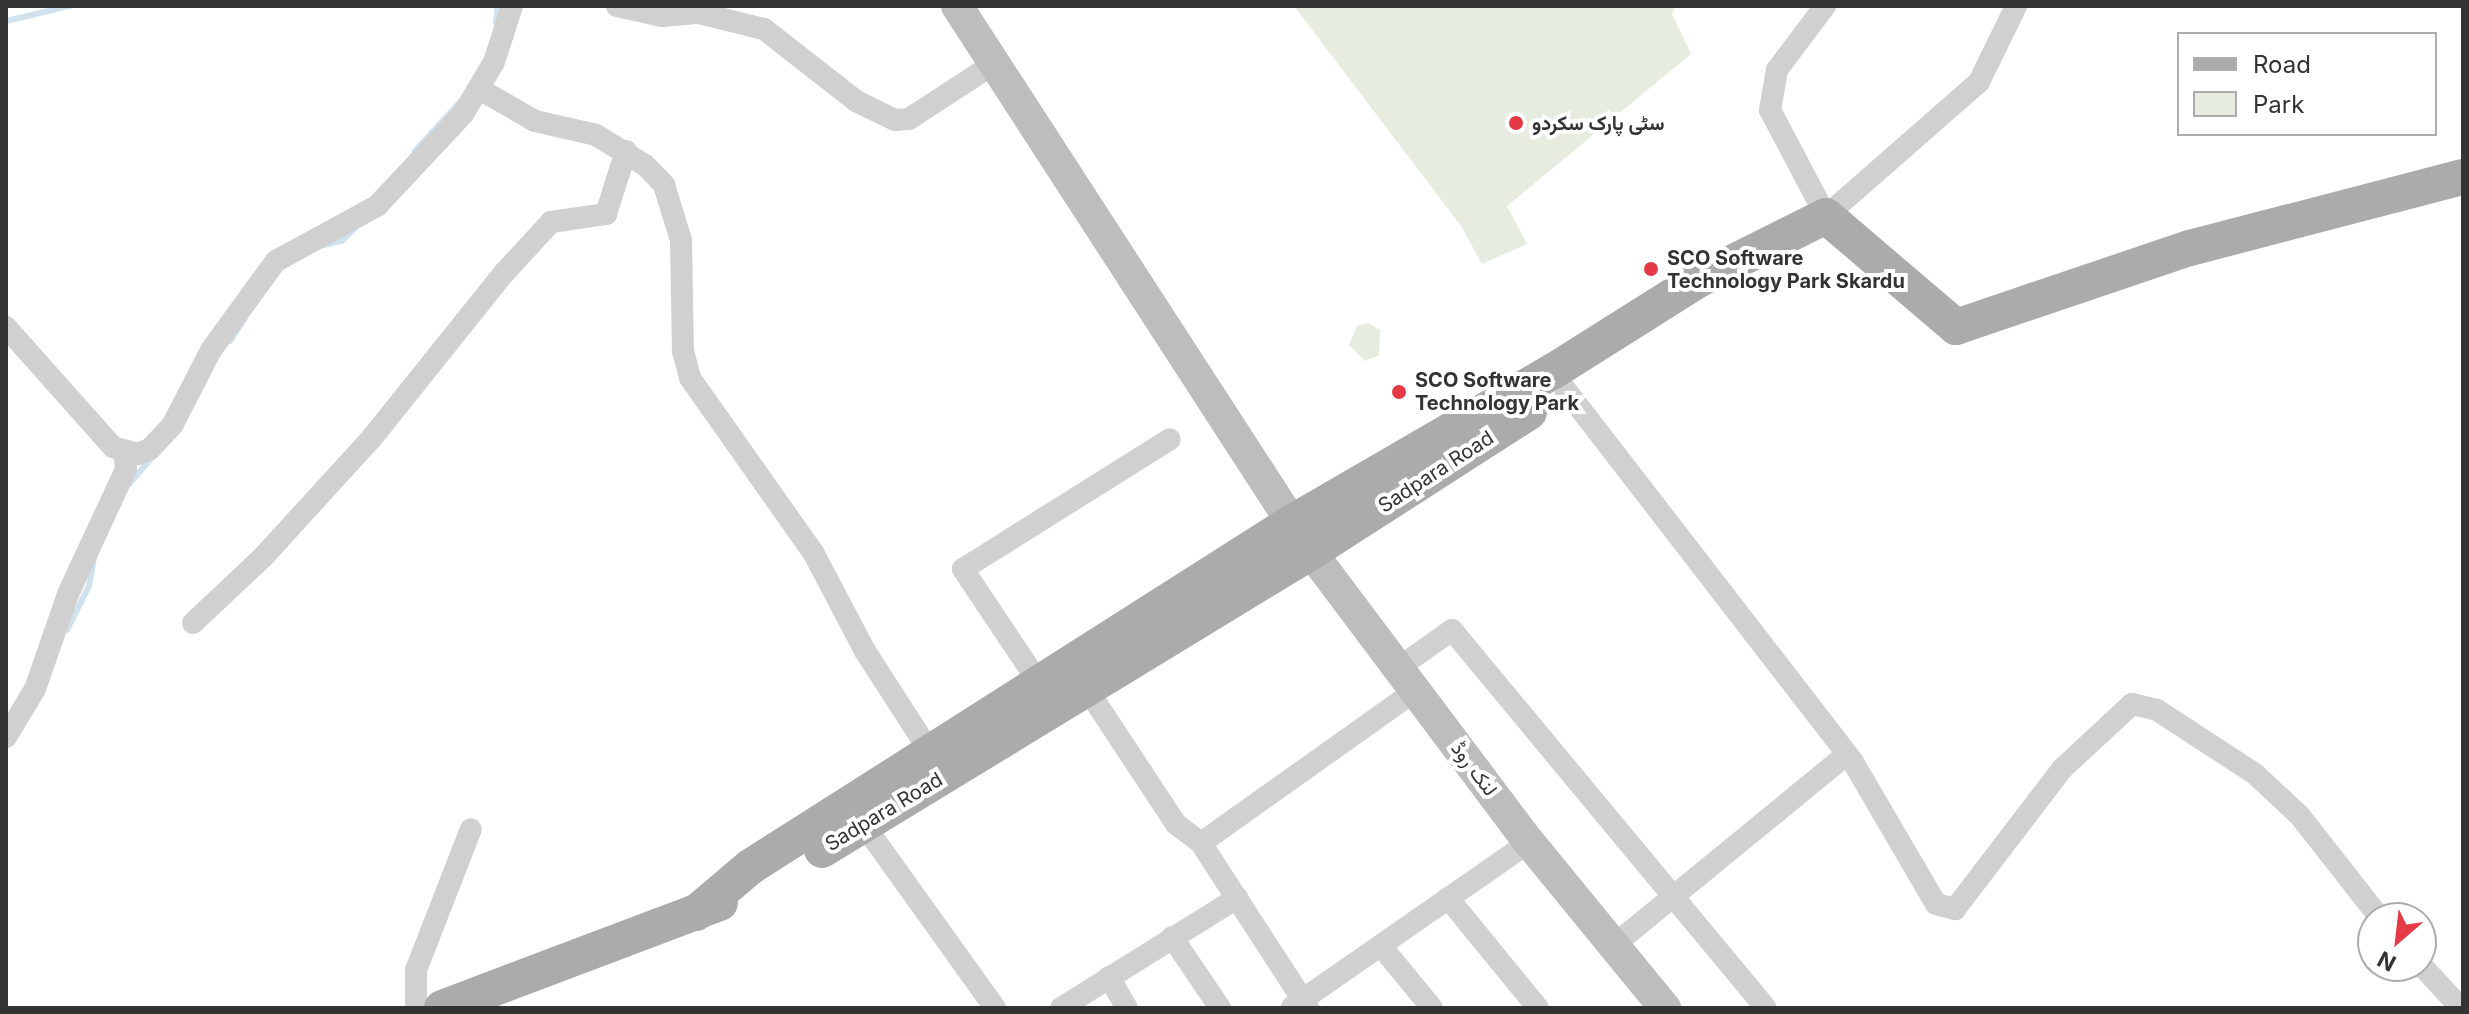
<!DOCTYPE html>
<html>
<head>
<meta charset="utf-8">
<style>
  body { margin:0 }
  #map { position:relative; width:2469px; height:1014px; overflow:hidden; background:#fff; font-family:Inter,Vazirmatn,sans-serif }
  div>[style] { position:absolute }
  .green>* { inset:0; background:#e6ecdf }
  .stream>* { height:6px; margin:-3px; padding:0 3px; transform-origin:3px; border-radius:3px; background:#cfe2ee }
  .minor>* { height:22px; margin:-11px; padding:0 11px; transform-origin:11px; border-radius:11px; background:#d0d0d0 }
  .secondary>* { height:32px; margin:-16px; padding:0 16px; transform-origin:16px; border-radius:16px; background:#bdbdbd }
  .primary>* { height:36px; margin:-18px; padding:0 18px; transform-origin:18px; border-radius:18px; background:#ababab }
  .dots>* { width:22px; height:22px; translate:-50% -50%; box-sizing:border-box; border:4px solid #fff; border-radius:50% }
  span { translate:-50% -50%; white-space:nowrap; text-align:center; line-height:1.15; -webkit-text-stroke:8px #fff; paint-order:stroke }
  .poi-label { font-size:20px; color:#333; font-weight:700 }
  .left { translate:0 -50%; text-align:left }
  .street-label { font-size:20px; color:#333 }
  .frame { position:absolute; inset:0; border:8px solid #333; pointer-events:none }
  .legend { position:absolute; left:2177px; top:32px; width:260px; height:104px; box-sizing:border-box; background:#fff; border:2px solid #adadad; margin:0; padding:10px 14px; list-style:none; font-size:24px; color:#333 }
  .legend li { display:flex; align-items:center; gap:16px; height:40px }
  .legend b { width:40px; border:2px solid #adadad }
  .north { position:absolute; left:2357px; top:902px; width:80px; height:80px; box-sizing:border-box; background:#fff; border:2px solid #adadad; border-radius:50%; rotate:208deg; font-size:22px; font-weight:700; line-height:32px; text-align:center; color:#333 }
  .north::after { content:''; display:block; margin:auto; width:28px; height:36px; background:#e63946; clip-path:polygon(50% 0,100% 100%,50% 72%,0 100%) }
</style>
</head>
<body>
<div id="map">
  <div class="green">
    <div style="clip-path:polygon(1294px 6px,1676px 6px,1672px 14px,1691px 54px,1507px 206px,1527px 244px,1482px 264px,1461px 226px)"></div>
    <div style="clip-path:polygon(1368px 323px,1380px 330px,1379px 355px,1365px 361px,1349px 345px,1357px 326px)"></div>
  </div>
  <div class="stream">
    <div style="left:6px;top:21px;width:66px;rotate:-13.2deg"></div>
    <div style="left:496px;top:22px;width:16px;rotate:-83deg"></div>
    <div style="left:415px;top:151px;width:68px;rotate:-47.4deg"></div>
    <div style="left:324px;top:245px;width:18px;rotate:-13deg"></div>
    <div style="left:342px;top:241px;width:18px;rotate:-45deg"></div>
    <div style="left:230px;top:341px;width:27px;rotate:-57deg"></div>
    <div style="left:129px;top:484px;width:37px;rotate:-49deg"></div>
    <div style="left:67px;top:630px;width:49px;rotate:-63.4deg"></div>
    <div style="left:89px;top:586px;width:27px;rotate:-80deg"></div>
  </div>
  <div class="minor">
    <div style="left:617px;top:6px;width:46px;rotate:12.5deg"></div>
    <div style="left:662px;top:16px;width:37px;rotate:-5deg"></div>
    <div style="left:699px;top:13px;width:67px;rotate:13.8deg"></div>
    <div style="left:764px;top:29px;width:117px;rotate:38deg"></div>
    <div style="left:856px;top:101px;width:43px;rotate:26deg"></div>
    <div style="left:895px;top:120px;width:14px;rotate:-4deg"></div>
    <div style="left:909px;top:119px;width:103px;rotate:-33.1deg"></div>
    <div style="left:1825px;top:6px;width:80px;rotate:126.9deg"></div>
    <div style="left:1777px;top:70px;width:41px;rotate:99.9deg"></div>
    <div style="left:1770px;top:110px;width:120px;rotate:62.2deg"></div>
    <div style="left:1826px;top:216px;width:203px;rotate:-41.2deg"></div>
    <div style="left:1979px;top:82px;width:85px;rotate:-64deg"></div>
    <div style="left:481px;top:90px;width:62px;rotate:29.9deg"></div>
    <div style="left:535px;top:121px;width:63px;rotate:12.9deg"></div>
    <div style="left:596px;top:135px;width:57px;rotate:31.5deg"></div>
    <div style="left:645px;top:165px;width:28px;rotate:46deg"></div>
    <div style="left:664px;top:185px;width:58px;rotate:72.8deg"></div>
    <div style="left:681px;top:240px;width:111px;rotate:89deg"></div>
    <div style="left:683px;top:351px;width:28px;rotate:75deg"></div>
    <div style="left:690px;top:378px;width:215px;rotate:54.8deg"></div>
    <div style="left:814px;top:554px;width:110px;rotate:62.3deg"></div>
    <div style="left:865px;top:651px;width:131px;rotate:57.2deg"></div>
    <div style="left:6px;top:327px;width:161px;rotate:48.3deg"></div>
    <div style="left:113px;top:447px;width:26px;rotate:16deg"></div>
    <div style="left:138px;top:454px;width:13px;rotate:-23deg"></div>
    <div style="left:150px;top:449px;width:34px;rotate:-47deg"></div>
    <div style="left:173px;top:424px;width:83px;rotate:-62.8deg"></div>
    <div style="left:211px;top:350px;width:110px;rotate:-53.9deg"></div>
    <div style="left:276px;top:261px;width:115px;rotate:-28.6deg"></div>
    <div style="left:377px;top:206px;width:126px;rotate:-46.9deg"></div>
    <div style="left:463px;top:114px;width:61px;rotate:-59.2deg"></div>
    <div style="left:494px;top:62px;width:59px;rotate:-72.2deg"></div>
    <div style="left:1565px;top:389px;width:471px;rotate:52.3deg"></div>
    <div style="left:1853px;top:762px;width:164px;rotate:59.7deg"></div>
    <div style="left:1936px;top:904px;width:20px;rotate:15deg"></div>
    <div style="left:1955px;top:909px;width:176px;rotate:-52.6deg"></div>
    <div style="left:2062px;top:769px;width:96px;rotate:-42.9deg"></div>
    <div style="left:2132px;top:704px;width:26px;rotate:13deg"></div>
    <div style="left:2157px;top:710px;width:117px;rotate:33.1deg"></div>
    <div style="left:2255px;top:774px;width:62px;rotate:43deg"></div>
    <div style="left:2300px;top:816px;width:130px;rotate:51.9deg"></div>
    <div style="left:193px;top:623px;width:98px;rotate:-43.3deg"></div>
    <div style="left:264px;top:556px;width:159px;rotate:-47.6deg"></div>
    <div style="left:371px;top:439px;width:214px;rotate:-51.3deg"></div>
    <div style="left:505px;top:272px;width:68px;rotate:-47.4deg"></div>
    <div style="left:551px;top:222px;width:56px;rotate:-8.3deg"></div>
    <div style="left:606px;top:214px;width:66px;rotate:-72.4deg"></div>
    <div style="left:1398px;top:668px;width:66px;rotate:-35.1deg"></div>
    <div style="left:1452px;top:630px;width:491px;rotate:50.3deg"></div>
    <div style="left:1039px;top:683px;width:137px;rotate:-123.7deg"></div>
    <div style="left:963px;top:569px;width:244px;rotate:-32.1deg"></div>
    <div style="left:1087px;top:689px;width:162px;rotate:56.6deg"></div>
    <div style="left:1176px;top:824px;width:31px;rotate:37deg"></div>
    <div style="left:6px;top:737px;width:56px;rotate:-58.9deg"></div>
    <div style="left:35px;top:689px;width:101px;rotate:-70.8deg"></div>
    <div style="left:68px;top:594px;width:138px;rotate:-65.1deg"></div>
    <div style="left:126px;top:469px;width:18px;rotate:-96deg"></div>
    <div style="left:864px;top:825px;width:225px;rotate:54.4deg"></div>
    <div style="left:1448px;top:898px;width:142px;rotate:50.7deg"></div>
    <div style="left:1172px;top:937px;width:86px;rotate:55.9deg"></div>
    <div style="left:1614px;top:945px;width:301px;rotate:-39.3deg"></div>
    <div style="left:1381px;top:946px;width:80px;rotate:50.6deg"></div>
    <div style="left:2421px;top:965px;width:59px;rotate:47.1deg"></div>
    <div style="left:1109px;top:977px;width:36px;rotate:60deg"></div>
    <div style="left:1292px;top:1007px;width:289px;rotate:-34.8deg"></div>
    <div style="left:416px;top:1008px;width:38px;rotate:-90deg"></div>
    <div style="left:416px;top:970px;width:151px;rotate:-68.7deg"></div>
    <div style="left:1061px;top:1008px;width:208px;rotate:-32deg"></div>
    <div style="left:1308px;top:1008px;width:197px;rotate:-123deg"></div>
    <div style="left:1201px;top:843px;width:262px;rotate:-35.4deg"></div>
  </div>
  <div class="secondary">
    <div style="left:957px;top:6px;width:651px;rotate:57.04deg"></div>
    <div style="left:1311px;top:552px;width:363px;rotate:53.1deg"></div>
    <div style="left:1529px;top:842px;width:215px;rotate:50.7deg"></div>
  </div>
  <div class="primary">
    <div style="left:822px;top:850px;width:573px;rotate:-31.36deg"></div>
    <div style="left:1311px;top:552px;width:259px;rotate:-32.7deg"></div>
    <div style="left:696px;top:913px;width:71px;rotate:-40.4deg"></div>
    <div style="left:750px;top:867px;width:641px;rotate:-32.45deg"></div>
    <div style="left:1291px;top:523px;width:302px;rotate:-30.1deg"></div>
    <div style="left:1552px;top:372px;width:173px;rotate:-32.2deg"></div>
    <div style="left:1698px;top:280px;width:143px;rotate:-26.6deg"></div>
    <div style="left:1826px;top:216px;width:171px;rotate:40.5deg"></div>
    <div style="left:1956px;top:327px;width:247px;rotate:-18.7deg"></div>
    <div style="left:2190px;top:248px;width:282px;rotate:-14.6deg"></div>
    <div style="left:442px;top:1008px;width:297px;rotate:-20.7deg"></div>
  </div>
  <div class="dots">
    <div style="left:1516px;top:123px;background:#e63946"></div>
    <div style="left:1651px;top:269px;background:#e63946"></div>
    <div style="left:1399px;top:392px;background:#e63946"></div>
  </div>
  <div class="poi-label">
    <span class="left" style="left:1532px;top:123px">سٹی پارک سکردو</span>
    <span class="left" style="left:1667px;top:270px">SCO Software<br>Technology Park Skardu</span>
    <span class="left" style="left:1415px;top:392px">SCO Software<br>Technology Park</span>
  </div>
  <div class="street-label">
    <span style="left:1436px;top:472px;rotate:-33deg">Sadpara Road</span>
    <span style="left:1474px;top:769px;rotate:53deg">لنک روڈ</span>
    <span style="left:884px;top:812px;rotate:-31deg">Sadpara Road</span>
  </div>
  <div class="frame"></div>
  <ul class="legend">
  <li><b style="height:10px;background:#ababab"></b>Road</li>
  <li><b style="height:22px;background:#e6ecdf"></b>Park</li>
  </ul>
  <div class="north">N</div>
</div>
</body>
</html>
